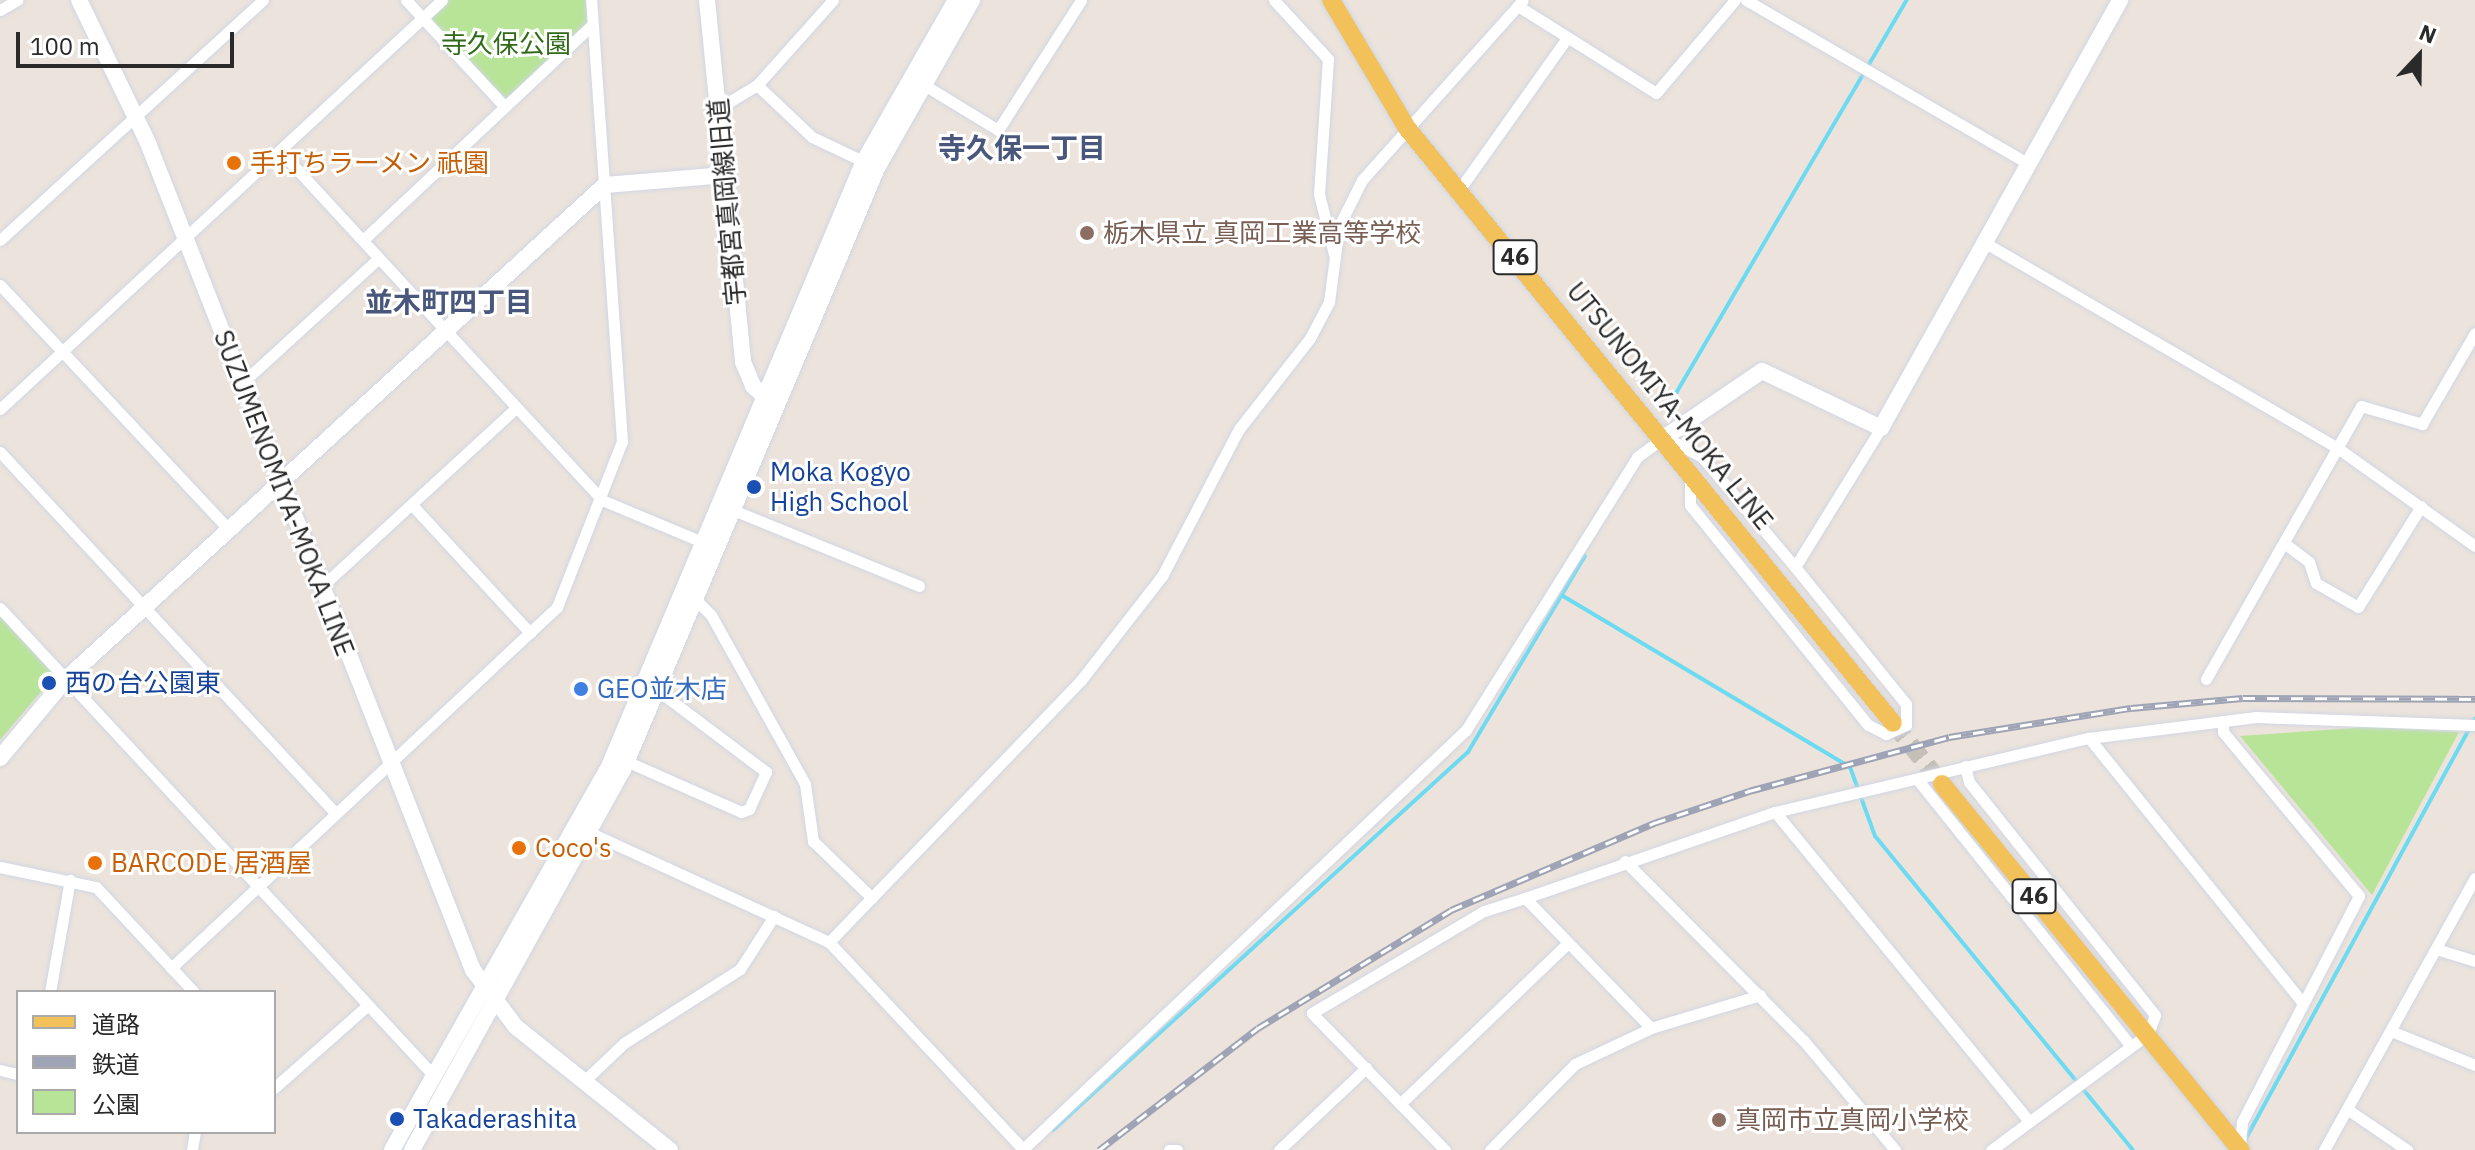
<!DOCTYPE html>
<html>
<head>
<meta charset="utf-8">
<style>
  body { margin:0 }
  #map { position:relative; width:2475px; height:1150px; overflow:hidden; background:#ece4dc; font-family:"IBM Plex Sans","Noto Sans JP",sans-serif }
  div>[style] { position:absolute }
  .green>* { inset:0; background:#b8e497 }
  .stream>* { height:4px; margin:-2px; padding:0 2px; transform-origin:2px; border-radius:2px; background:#6cdaf1 }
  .primary-tunnel>* { height:18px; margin-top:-9px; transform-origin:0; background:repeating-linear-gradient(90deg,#c5bfb8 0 18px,transparent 0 27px) }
  .roads { filter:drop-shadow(0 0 2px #d1d6e3) drop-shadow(0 0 2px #d1d6e3) }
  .street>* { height:11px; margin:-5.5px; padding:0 5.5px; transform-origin:5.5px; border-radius:5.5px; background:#fff }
  .secondary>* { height:16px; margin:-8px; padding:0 8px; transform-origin:8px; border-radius:8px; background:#fff }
  .primary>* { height:18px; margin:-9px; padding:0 9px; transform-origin:9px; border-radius:9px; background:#f3c15a }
  .rail>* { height:7px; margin-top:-3.5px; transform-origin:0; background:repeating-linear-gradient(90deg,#fff 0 12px,#9ea4b5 0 24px); box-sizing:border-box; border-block:2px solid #9ea4b5 }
  .dots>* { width:22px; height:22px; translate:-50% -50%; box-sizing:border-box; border:4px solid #fff; border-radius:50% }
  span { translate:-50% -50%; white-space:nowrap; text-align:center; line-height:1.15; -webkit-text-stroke:6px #fff; paint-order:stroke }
  .shield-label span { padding:2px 6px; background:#fff; border:2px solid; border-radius:6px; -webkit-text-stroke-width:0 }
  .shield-label { font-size:24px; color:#2a2a2a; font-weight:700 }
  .park-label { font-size:26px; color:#306918 }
  .food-label { font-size:26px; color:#c56008 }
  .left { translate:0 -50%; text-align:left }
  .street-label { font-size:26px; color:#2a2a2a }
  .education-label { font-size:26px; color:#785e54 }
  .transit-label { font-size:26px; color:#164399 }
  .shop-label { font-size:26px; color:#366cbe }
  .neighbourhood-label { font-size:28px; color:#49577c; font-weight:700 }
  .legend { position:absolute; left:16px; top:990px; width:260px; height:144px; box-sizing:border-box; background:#fff; border:2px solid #aaa; margin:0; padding:10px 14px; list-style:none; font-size:24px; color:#2a2a2a }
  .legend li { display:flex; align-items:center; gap:16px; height:40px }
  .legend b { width:40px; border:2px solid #aaa }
  .north { position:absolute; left:2379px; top:16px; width:80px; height:80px; -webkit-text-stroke:6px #fff; paint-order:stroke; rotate:22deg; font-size:22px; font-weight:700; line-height:32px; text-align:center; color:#2a2a2a }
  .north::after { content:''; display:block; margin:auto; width:28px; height:36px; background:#2a2a2a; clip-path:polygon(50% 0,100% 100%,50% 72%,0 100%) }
  .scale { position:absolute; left:16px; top:32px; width:218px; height:36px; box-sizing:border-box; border:4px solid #2a2a2a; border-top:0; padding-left:10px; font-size:24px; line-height:28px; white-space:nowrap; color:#2a2a2a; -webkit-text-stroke:6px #fff; paint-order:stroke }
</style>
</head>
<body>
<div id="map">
  <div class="green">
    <div style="clip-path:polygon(442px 0,591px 0,592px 25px,504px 106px,422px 18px)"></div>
    <div style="clip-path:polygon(0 613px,57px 673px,0 740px)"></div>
    <div style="clip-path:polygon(2368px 727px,2459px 732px,2372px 895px,2240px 736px)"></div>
  </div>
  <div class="stream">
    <div style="left:1672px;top:400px;width:464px;rotate:-59.6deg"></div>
    <div style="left:1563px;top:596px;width:334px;rotate:30.8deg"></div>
    <div style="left:1850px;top:767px;width:73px;rotate:70.1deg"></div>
    <div style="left:1875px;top:836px;width:406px;rotate:50.6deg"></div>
    <div style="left:1053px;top:1130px;width:561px;rotate:-42.33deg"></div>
    <div style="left:1468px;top:752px;width:228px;rotate:-59.2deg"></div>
    <div style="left:2244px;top:1142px;width:482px;rotate:-61.4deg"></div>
  </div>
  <div class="primary-tunnel">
    <div style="left:1893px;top:723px;width:78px;rotate:51.2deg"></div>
  </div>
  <div class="roads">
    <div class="street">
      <div style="left:406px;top:0;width:144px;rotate:47.2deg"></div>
      <div style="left:1274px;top:0;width:80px;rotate:47.5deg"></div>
      <div style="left:1328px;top:59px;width:135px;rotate:93.8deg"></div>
      <div style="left:1319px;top:194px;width:62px;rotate:76deg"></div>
      <div style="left:1746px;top:0;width:325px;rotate:30.1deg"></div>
      <div style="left:1518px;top:6px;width:163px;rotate:32.2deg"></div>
      <div style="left:1656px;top:93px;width:122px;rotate:-49.7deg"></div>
      <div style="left:0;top:10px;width:20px;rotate:-30deg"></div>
      <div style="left:921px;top:83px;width:90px;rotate:31.4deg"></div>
      <div style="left:998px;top:130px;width:154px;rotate:-57.4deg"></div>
      <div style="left:757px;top:85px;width:76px;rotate:43.4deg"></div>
      <div style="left:812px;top:137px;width:63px;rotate:25.3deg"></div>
      <div style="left:719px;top:108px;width:44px;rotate:-31.2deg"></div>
      <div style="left:757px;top:85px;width:114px;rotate:-48.2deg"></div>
      <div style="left:281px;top:152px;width:473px;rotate:47.3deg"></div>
      <div style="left:602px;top:500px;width:112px;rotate:22.7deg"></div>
      <div style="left:1459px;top:190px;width:186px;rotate:-54.6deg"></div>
      <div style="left:0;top:240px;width:356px;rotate:-42.4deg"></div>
      <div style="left:363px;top:240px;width:314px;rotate:-43.2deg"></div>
      <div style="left:1982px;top:241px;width:413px;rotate:30.2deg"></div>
      <div style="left:2339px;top:449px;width:167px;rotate:35.5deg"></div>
      <div style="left:0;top:285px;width:335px;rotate:46.9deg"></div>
      <div style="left:242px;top:383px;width:185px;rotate:-42.4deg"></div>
      <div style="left:0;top:409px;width:602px;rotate:-42.78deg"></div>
      <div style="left:0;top:452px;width:493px;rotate:47.1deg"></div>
      <div style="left:412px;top:505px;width:174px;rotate:47.3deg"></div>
      <div style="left:733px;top:510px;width:201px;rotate:22.2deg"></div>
      <div style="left:2284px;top:543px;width:31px;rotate:37deg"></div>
      <div style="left:2309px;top:562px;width:22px;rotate:72deg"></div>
      <div style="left:2316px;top:583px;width:48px;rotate:29.7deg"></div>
      <div style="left:2358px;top:607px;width:119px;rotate:-58deg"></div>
      <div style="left:1795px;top:567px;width:163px;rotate:-58.3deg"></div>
      <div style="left:319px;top:589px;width:266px;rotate:-42.6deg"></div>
      <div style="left:696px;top:600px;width:21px;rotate:45deg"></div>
      <div style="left:711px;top:615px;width:193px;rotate:60.9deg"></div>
      <div style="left:805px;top:784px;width:58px;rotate:82deg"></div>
      <div style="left:813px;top:841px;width:82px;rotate:44deg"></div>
      <div style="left:0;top:608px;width:638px;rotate:47.16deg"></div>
      <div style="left:2206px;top:679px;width:314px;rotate:-60.4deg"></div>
      <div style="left:2361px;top:406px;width:64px;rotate:16.4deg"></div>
      <div style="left:2422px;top:424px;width:105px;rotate:-59.8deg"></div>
      <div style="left:2223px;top:721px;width:11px;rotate:90deg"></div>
      <div style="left:2223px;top:732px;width:213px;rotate:50.3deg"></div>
      <div style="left:2359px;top:896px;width:254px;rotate:117.4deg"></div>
      <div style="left:2242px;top:1122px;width:25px;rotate:95deg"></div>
      <div style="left:2089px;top:738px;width:341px;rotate:51.1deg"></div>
      <div style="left:626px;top:761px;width:126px;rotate:23.9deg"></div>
      <div style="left:741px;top:812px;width:9px;rotate:-21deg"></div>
      <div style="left:749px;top:809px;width:41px;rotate:-65.3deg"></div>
      <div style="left:766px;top:772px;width:136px;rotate:-143deg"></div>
      <div style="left:1965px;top:766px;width:16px;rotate:76deg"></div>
      <div style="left:1969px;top:782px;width:298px;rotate:51.4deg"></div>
      <div style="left:2155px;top:1015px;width:20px;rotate:110deg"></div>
      <div style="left:2148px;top:1034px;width:195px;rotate:143.5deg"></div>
      <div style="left:1917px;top:779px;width:341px;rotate:51.3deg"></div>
      <div style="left:1775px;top:812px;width:400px;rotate:50.6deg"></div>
      <div style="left:582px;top:829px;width:272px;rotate:24.6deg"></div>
      <div style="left:829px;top:942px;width:284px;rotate:46.9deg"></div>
      <div style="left:1625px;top:861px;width:254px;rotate:45.2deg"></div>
      <div style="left:1804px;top:1041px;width:142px;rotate:50.1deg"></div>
      <div style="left:0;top:867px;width:98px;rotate:11.8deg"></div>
      <div style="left:96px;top:887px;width:144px;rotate:47deg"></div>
      <div style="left:829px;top:942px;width:364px;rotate:-46.1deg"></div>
      <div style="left:1081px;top:680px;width:132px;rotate:-52.1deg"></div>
      <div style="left:1162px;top:576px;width:166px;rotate:-62.4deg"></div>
      <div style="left:1239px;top:429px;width:115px;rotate:-52deg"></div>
      <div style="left:1310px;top:338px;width:41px;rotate:-62.2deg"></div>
      <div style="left:1329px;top:302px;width:77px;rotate:-82.5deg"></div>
      <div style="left:1339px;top:226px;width:51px;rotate:-63.4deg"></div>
      <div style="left:1362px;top:180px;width:241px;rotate:-48.2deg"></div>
      <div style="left:2436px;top:949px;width:41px;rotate:17.1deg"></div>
      <div style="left:171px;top:968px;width:529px;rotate:-43.08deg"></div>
      <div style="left:557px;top:607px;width:178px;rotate:-68.6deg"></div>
      <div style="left:622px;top:441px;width:442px;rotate:-94deg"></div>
      <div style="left:50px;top:992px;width:114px;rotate:-79.9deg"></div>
      <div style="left:1651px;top:1028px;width:181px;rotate:-134.1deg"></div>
      <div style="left:1525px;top:898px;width:264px;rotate:-19deg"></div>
      <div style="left:1775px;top:812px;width:323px;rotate:-13.3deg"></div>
      <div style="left:2089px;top:738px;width:168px;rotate:-7.2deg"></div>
      <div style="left:2256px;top:717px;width:219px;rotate:2.1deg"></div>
      <div style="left:2391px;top:1031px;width:91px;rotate:22deg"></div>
      <div style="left:0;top:1070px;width:18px;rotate:13deg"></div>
      <div style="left:583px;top:1082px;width:57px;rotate:-43.6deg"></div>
      <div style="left:624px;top:1043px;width:138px;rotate:-32.5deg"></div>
      <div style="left:740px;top:969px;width:63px;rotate:-57.3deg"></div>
      <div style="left:274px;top:1088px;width:124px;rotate:-41.4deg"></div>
      <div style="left:1400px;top:1104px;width:233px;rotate:-43.8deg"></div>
      <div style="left:2347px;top:1109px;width:73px;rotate:34.3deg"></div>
      <div style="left:192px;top:1150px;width:18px;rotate:-81deg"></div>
      <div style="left:1022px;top:1150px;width:611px;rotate:-43.41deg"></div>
      <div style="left:1466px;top:730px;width:322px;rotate:-57.9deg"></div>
      <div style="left:1637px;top:457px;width:34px;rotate:-36deg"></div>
      <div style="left:1665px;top:437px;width:42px;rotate:28.4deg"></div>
      <div style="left:1702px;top:457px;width:144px;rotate:49.8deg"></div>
      <div style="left:1795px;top:567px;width:176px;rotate:51deg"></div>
      <div style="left:1906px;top:704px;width:21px;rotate:90deg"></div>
      <div style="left:1906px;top:725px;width:22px;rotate:156deg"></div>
      <div style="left:1886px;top:734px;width:20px;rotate:-153deg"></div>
      <div style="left:1868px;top:725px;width:283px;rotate:-129deg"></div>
      <div style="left:1690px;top:505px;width:32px;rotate:-90deg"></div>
      <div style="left:1169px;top:1150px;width:8px"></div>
      <div style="left:1279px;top:1150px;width:120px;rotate:-43.3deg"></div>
      <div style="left:1445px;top:1150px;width:191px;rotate:-134.2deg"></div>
      <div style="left:1312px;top:1013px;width:200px;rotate:-30.7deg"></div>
      <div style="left:1484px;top:911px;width:43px;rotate:-17.6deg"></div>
      <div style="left:1490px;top:1150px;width:121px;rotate:-45.3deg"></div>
      <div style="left:1575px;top:1064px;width:84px;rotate:-25.3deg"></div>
      <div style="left:1651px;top:1028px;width:114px;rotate:-16.8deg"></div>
      <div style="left:2324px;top:1150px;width:311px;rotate:-61deg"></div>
    </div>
    <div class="secondary">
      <div style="left:79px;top:0;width:159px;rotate:64.2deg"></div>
      <div style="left:148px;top:143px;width:889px;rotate:68.55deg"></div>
      <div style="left:473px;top:970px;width:71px;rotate:53deg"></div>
      <div style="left:516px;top:1027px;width:197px;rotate:38.6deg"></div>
      <div style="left:707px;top:0;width:364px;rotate:84.3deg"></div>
      <div style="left:743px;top:362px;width:26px;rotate:67deg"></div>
      <div style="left:753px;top:386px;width:24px;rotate:42deg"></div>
      <div style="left:1665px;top:437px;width:117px;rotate:-34.2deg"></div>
      <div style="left:1762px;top:371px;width:132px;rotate:25.6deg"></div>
      <div style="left:1881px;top:428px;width:490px;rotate:-60.8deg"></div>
      <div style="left:0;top:758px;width:103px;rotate:-50.1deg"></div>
      <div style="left:66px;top:679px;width:731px;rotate:-42.51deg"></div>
      <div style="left:605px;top:185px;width:121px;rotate:-4.7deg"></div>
      <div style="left:392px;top:1150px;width:443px;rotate:-60.5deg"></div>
      <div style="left:610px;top:764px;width:654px;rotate:-67.16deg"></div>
      <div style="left:864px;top:161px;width:185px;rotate:-60.3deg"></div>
      <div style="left:412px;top:1150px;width:435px;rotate:-61deg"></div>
      <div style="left:623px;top:770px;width:653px;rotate:-67.12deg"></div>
      <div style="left:877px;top:168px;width:193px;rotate:-60.5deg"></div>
    </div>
    <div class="primary">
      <div style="left:1331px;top:0;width:149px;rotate:59.3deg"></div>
      <div style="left:1407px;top:128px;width:768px;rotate:50.76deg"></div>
      <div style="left:1942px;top:784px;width:473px;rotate:50.8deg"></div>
    </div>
  </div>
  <div class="rail">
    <div style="left:1099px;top:1150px;width:200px;rotate:-37.5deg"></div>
    <div style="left:1258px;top:1028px;width:226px;rotate:-31.4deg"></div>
    <div style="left:1451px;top:910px;width:221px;rotate:-23.2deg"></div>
    <div style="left:1654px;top:823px;width:100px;rotate:-18.6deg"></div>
    <div style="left:1749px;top:791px;width:207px;rotate:-15.1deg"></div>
    <div style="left:1949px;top:737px;width:184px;rotate:-9.1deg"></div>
    <div style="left:2131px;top:708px;width:112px;rotate:-5.1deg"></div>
    <div style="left:2243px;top:698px;width:232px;rotate:0.2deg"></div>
  </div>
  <div class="dots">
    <div style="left:234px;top:163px;background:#e8710a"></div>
    <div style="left:1087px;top:233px;background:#8d6e63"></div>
    <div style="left:754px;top:487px;background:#1a4fb4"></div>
    <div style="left:49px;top:683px;background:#1a4fb4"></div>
    <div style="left:581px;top:689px;background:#3f7fe0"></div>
    <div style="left:519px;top:848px;background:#e8710a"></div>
    <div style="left:95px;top:863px;background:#e8710a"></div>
    <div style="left:397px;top:1119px;background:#1a4fb4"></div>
    <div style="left:1719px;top:1120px;background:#8d6e63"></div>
  </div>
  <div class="shield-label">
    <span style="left:1515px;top:257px">46</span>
    <span style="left:2034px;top:896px">46</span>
  </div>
  <div class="park-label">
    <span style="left:506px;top:44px">寺久保公園</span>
  </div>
  <div class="food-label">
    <span class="left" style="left:250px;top:163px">手打ちラーメン 祇園</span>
    <span class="left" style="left:535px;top:848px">Coco's</span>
    <span class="left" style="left:111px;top:863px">BARCODE 居酒屋</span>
  </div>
  <div class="street-label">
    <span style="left:727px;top:202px;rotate:-95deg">宇都宮真岡線旧道</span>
    <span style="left:1670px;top:406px;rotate:51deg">UTSUNOMIYA-MOKA LINE</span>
    <span style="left:284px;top:493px;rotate:69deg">SUZUMENOMIYA-MOKA LINE</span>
  </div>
  <div class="education-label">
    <span class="left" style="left:1103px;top:233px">栃木県立 真岡工業高等学校</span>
    <span class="left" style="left:1735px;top:1120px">真岡市立真岡小学校</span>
  </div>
  <div class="transit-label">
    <span class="left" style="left:770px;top:487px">Moka Kogyo<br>High School</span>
    <span class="left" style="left:65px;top:683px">西の台公園東</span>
    <span class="left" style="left:413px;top:1119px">Takaderashita</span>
  </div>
  <div class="shop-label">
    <span class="left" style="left:597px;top:689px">GEO並木店</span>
  </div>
  <div class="neighbourhood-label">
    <span style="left:1022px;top:148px">寺久保一丁目</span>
    <span style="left:449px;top:302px">並木町四丁目</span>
  </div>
  <ul class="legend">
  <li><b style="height:10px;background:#f3c15a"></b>道路</li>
  <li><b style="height:10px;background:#9ea4b5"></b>鉄道</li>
  <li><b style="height:22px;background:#b8e497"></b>公園</li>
  </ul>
  <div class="north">N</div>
  <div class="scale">100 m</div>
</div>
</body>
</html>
